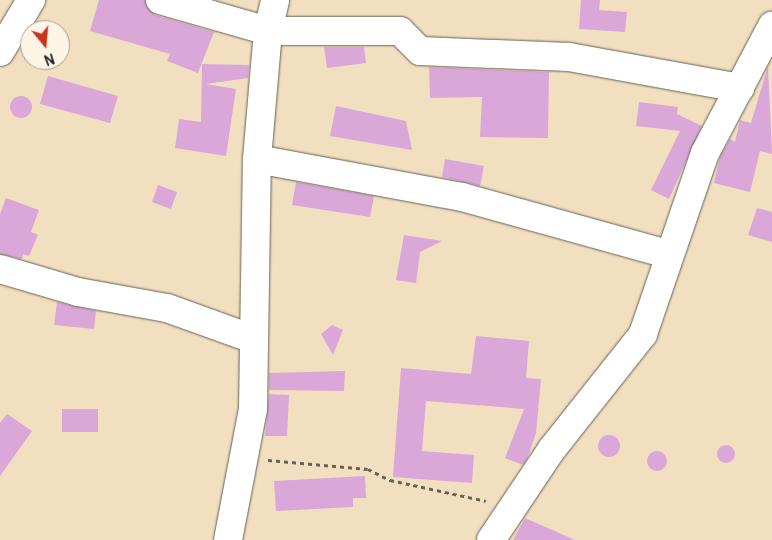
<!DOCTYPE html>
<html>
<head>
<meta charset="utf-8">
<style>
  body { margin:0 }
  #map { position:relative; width:772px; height:540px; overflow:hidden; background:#f2dfc0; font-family:Pangolin,sans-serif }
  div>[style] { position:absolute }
  .building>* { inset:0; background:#d9a8d8 }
  .round { border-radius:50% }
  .path>* { height:3px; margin-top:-1.5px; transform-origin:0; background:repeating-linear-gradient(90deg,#676055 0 4px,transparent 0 8px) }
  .roads { filter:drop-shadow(0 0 1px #676055) drop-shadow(0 0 1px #676055) }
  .minor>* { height:28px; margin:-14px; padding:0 14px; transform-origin:14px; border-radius:14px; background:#fff }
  span { translate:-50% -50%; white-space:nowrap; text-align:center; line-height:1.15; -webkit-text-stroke:4px #fcf5e5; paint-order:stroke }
  .north { position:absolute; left:20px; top:20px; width:50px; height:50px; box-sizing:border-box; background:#fcf5e5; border:1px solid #a29e95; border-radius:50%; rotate:163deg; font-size:14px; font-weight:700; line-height:20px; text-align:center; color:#1c1c1c }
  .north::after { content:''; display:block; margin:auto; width:18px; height:22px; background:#c8321e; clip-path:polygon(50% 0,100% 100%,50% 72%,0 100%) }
</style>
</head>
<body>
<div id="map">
  <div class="building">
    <div style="clip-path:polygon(99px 0,145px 0,155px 15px,214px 32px,198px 73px,167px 61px,170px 54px,90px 31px)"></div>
    <div style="clip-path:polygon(581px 0,600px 0,599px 10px,627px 12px,625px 32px,579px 29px)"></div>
    <div style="clip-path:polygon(324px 47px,364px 47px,366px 63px,327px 68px)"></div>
    <div style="clip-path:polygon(202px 64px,249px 65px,248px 78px,206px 84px,236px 89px,226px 156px,175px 148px,179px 119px,201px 122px)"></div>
    <div style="clip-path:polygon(768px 66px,772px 154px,760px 151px,750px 192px,714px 183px,720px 157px,730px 139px,735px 142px,740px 120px,751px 123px)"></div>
    <div style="clip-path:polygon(429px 67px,549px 72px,548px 138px,480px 137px,482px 97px,430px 98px)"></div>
    <div style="clip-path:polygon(48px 76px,118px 96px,110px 123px,40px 104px)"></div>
    <div class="round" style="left:10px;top:96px;width:22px;height:22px"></div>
    <div style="clip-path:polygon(639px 102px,678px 107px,677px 114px,702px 126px,669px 199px,651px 190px,680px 131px,636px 126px)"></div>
    <div style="clip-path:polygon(336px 106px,406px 121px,412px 150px,330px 136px)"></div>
    <div style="clip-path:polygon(445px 159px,484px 166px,480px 186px,442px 177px)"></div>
    <div style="clip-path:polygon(296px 182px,374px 196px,370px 217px,292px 205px)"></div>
    <div style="clip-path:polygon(158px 185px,177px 192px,171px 209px,152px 202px)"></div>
    <div style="clip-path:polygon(6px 198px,39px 210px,31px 232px,38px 235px,29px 256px,23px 254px,22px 259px,0 254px,0 214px)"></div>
    <div style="clip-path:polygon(757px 208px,772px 212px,772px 242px,748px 235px)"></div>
    <div style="clip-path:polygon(404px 235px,442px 241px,420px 252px,416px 283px,396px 280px)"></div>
    <div style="clip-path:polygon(57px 302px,96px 311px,94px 329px,54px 325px)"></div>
    <div style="clip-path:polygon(332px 325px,343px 330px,333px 355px,321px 334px)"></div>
    <div style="clip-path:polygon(476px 336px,529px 341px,526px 378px,541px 379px,536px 433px,527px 459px,523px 465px,505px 458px,524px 409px,426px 401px,422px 451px,474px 455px,472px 483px,393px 477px,401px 368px,471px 374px)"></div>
    <div style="clip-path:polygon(345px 371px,344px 391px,269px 390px,269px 373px)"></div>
    <div style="clip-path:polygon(269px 394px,289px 395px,287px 436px,265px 436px)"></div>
    <div style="clip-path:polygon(62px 409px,98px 409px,98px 432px,62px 432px)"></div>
    <div style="clip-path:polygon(7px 414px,32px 431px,0 476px,0 423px)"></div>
    <div class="round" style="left:598px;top:435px;width:22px;height:22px"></div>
    <div class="round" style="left:717px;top:445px;width:18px;height:18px"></div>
    <div class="round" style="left:647px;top:451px;width:20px;height:20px"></div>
    <div style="clip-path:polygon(365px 476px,366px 498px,353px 498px,353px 507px,276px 511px,274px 481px)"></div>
    <div style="clip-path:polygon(525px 518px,575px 540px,513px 540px)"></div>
  </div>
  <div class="path">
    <div style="left:268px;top:460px;width:100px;rotate:5.1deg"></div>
    <div style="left:368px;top:469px;width:25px;rotate:27deg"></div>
    <div style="left:390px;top:480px;width:98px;rotate:12.3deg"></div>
  </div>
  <div class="roads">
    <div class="minor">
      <div style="left:160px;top:0;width:112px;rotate:16deg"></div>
      <div style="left:268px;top:31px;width:132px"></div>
      <div style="left:400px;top:31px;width:28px;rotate:45deg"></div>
      <div style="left:420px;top:51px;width:149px;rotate:2.3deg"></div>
      <div style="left:569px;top:57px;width:174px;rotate:10.3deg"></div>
      <div style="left:0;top:52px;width:61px;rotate:-59.2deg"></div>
      <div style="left:257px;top:159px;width:208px;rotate:10.5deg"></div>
      <div style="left:462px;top:197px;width:214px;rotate:15.5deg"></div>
      <div style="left:0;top:269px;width:81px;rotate:16.4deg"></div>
      <div style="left:78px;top:292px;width:90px;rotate:10.2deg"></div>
      <div style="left:167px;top:308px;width:91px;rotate:19.8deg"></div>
      <div style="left:228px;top:540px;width:133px;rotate:-79.2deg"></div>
      <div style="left:253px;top:409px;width:250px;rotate:-89.1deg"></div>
      <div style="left:257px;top:159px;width:128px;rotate:-85.1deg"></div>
      <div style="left:268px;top:31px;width:32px;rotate:-77deg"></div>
      <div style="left:491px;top:540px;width:110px;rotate:-56.2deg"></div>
      <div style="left:552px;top:449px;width:147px;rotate:-51.6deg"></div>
      <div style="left:643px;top:334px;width:191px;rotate:-71.1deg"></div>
      <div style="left:705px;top:153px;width:144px;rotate:-62.2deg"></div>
    </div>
  </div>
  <div class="north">N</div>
</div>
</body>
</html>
